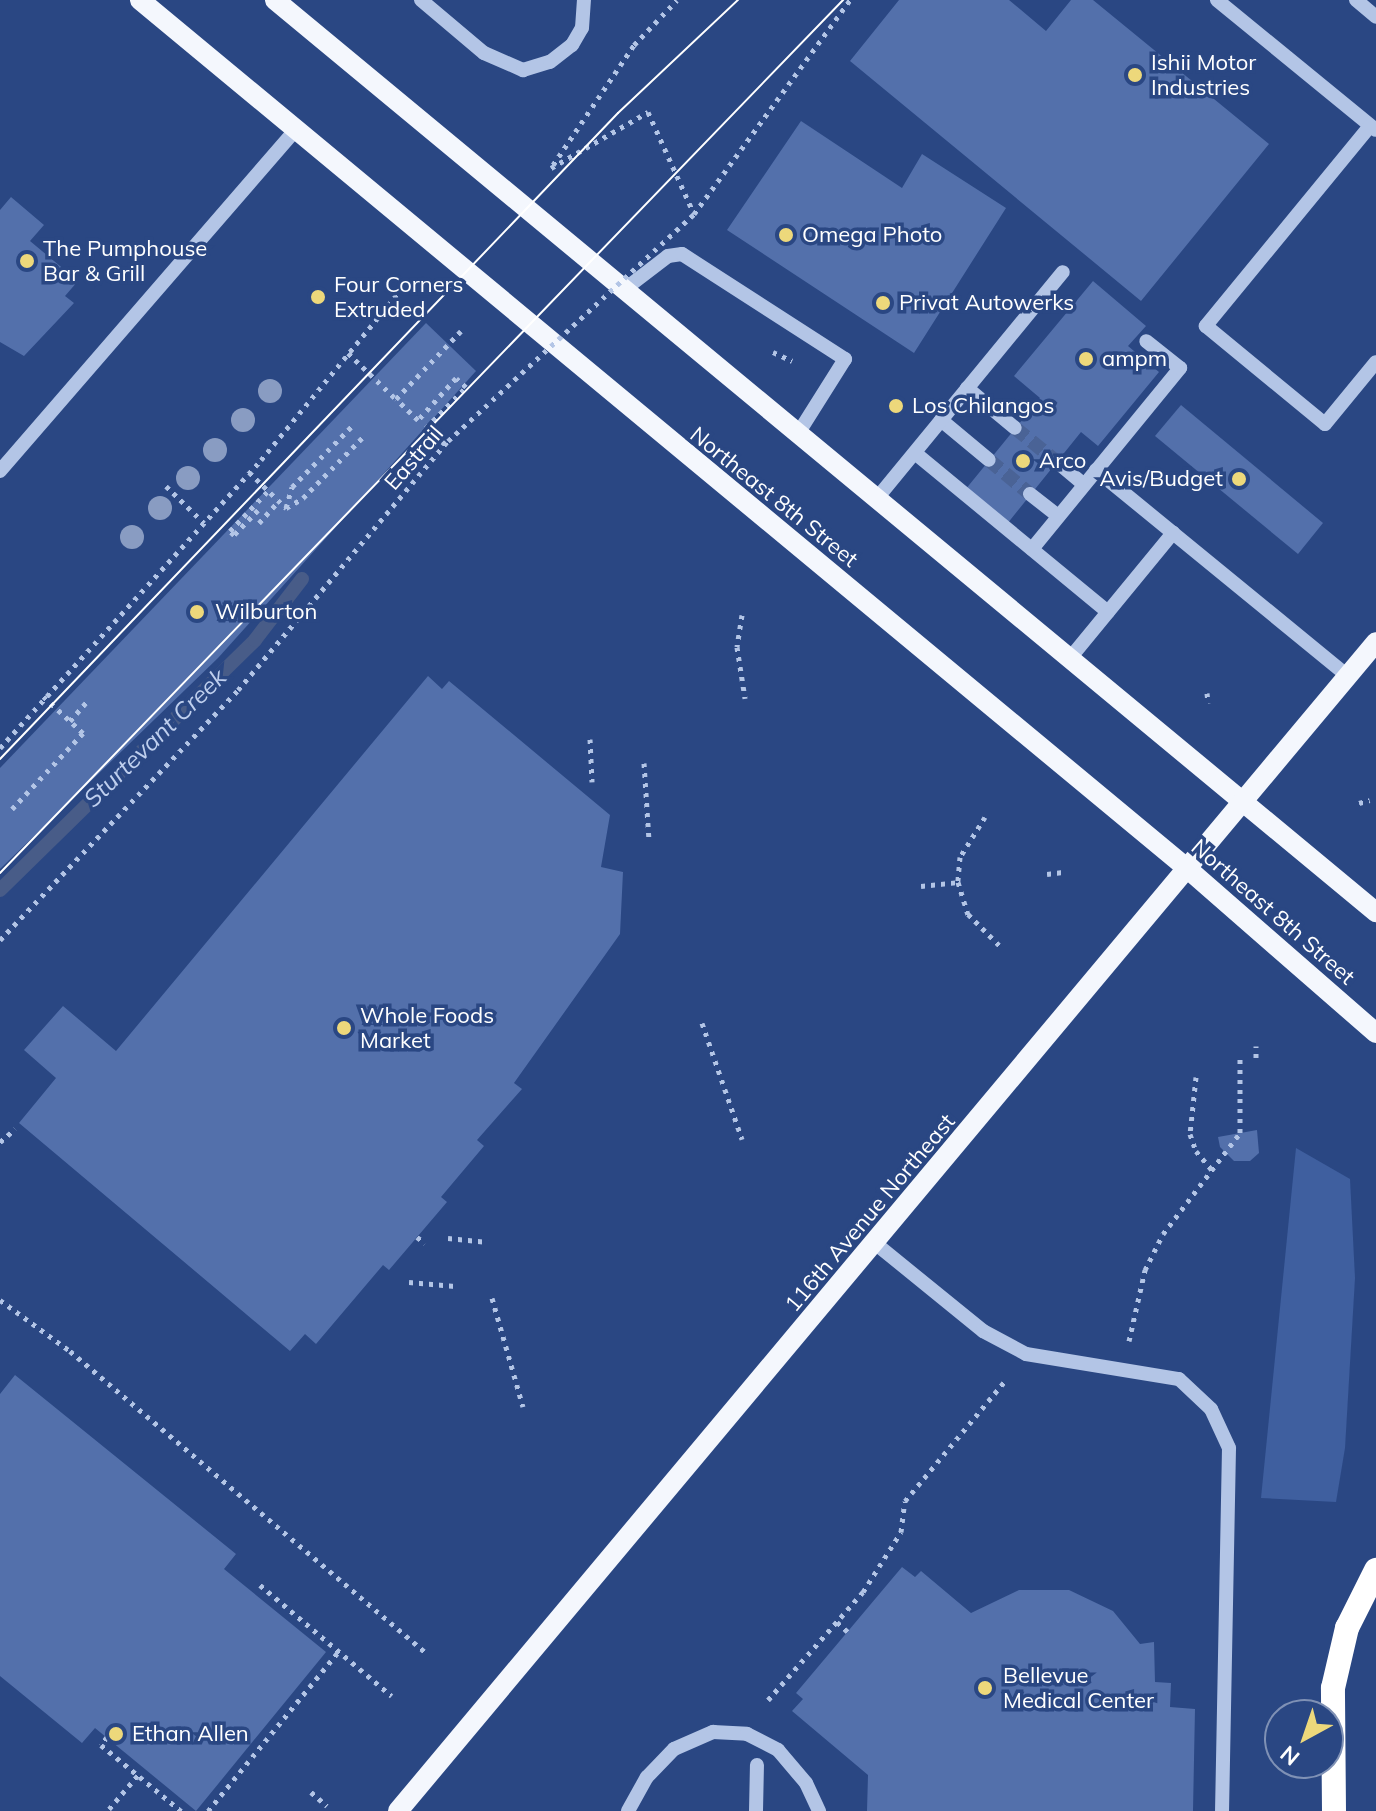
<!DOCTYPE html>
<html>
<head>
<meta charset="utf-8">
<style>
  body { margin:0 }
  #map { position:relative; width:1376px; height:1811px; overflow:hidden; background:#2a4783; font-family:Mulish,sans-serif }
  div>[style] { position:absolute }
  .green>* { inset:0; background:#3f5f9f }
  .stream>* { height:14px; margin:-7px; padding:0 7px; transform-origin:7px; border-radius:7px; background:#485c88 }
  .building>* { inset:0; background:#5370ab }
  .minor-tunnel>* { height:14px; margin-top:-7px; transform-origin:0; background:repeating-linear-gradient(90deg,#4a6396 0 14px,transparent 0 21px) }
  .path>* { height:5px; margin-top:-2.5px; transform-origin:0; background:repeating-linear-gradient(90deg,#b3c5e6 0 4px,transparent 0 10px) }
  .minor>* { height:14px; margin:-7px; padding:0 7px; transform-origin:7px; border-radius:7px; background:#b3c5e6 }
  .major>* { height:20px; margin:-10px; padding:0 10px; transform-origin:10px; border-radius:10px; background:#f4f7fd }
  .highway>* { height:24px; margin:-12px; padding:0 12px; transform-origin:12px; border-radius:12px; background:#fff }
  .tram>* { height:2px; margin:-1px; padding:0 1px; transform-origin:1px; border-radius:1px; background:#fff }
  .path-bridge>* { height:5px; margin-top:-2.5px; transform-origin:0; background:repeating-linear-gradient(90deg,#b3c5e6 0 4px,transparent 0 10px) }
  .trees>* { width:24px; height:24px; margin:-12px; border-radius:50%; background:#899cc2 }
  .dots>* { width:22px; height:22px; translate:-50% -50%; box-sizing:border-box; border:4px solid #2a4783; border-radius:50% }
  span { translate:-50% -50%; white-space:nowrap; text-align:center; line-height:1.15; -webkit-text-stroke:7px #2a4783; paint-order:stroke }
  .poi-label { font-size:22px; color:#fff }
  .left { translate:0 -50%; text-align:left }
  .right { translate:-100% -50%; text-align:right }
  .street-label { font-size:22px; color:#fff }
  .water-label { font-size:24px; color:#bfcfee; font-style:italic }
  .north { position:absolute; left:1264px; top:1699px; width:80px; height:80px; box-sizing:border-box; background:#2a4783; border:2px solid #7f91b5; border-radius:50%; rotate:220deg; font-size:22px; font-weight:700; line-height:32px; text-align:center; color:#fff }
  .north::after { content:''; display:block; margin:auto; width:28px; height:36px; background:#edd87b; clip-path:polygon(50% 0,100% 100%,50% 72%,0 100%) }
</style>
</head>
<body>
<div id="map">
  <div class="green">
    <div style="clip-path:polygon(1296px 1148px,1350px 1179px,1355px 1278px,1345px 1448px,1336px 1502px,1261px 1498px)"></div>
  </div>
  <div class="stream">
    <div style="left:0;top:890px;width:357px;rotate:-44.4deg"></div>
    <div style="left:255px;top:640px;width:77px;rotate:-52.4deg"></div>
  </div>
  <div class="building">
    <div style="clip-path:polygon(899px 0,1009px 0,1046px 31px,1071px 0,1093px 0,1269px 144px,1141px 301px,850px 61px)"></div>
    <div style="clip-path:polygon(801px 121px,902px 188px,922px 154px,1006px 208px,914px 353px,727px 230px)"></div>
    <div style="clip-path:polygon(11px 197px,44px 225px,30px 241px,78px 281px,65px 296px,74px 303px,24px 356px,0 342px,0 210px)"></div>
    <div style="clip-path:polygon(1093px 281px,1146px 326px,1128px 346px,1159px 372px,1098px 446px,1081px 432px,1007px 524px,965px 490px,1040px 398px,1014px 376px)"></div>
    <div style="clip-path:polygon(426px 323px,476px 371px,218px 658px,0 869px,0 768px)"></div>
    <div style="clip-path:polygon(1181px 405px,1323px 523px,1298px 554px,1155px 436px)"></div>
    <div style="clip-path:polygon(428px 676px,442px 689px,449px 681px,610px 815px,601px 867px,623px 872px,620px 934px,514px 1083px,522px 1089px,477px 1140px,484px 1146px,441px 1197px,447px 1202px,389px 1270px,383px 1265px,316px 1344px,305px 1334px,290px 1351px,19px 1123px,56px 1078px,24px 1050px,63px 1006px,116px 1051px)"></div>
    <div style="clip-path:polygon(1257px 1130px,1259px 1153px,1250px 1161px,1234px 1161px,1220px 1147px,1218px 1137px)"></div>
    <div style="clip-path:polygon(15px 1375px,236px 1554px,224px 1569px,326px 1652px,196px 1811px,95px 1728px,82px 1743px,0 1676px,0 1394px)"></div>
    <div style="clip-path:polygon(902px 1567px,915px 1577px,921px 1571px,971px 1613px,1019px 1590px,1069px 1590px,1113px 1611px,1140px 1644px,1154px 1642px,1155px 1682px,1171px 1683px,1170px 1707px,1195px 1709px,1193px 1811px,867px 1811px,868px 1775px,792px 1711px,803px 1699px,796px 1693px)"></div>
  </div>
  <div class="minor-tunnel">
    <div style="left:1015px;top:428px;width:54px;rotate:39deg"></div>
    <div style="left:989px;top:460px;width:53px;rotate:39.7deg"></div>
  </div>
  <div class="path">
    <div style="left:553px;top:165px;width:145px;rotate:-56deg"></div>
    <div style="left:634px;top:45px;width:62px;rotate:-46.3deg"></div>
    <div style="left:551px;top:168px;width:112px;rotate:-30deg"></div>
    <div style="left:648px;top:112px;width:112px;rotate:65.7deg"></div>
    <div style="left:694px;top:214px;width:265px;rotate:-53.9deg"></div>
    <div style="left:773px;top:352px;width:21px;rotate:25deg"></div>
    <div style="left:348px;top:353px;width:66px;rotate:43.8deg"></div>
    <div style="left:445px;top:444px;width:25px;rotate:-140deg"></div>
    <div style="left:426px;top:428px;width:57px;rotate:-45.7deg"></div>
    <div style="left:466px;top:387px;width:13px;rotate:-138deg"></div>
    <div style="left:456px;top:378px;width:57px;rotate:132.1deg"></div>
    <div style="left:418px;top:420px;width:30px;rotate:-136deg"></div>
    <div style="left:396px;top:399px;width:94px;rotate:-46.3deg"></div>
    <div style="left:249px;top:472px;width:52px;rotate:44.2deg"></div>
    <div style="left:286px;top:508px;width:20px;rotate:-30deg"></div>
    <div style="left:303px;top:498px;width:87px;rotate:-45.5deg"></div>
    <div style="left:166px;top:486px;width:53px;rotate:44.2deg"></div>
    <div style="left:286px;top:508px;width:22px;rotate:-74deg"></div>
    <div style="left:292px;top:487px;width:86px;rotate:-45.5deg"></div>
    <div style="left:258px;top:510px;width:35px;rotate:134deg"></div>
    <div style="left:234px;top:535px;width:6px;rotate:-135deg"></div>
    <div style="left:230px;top:531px;width:55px;rotate:-46.5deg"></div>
    <div style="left:259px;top:523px;width:30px;rotate:-48deg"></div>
    <div style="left:742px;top:615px;width:32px;rotate:99deg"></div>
    <div style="left:737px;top:647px;width:52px;rotate:81.1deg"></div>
    <div style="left:1207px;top:693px;width:10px;rotate:84deg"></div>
    <div style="left:70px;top:721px;width:29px;rotate:-49deg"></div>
    <div style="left:590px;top:739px;width:43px;rotate:87.3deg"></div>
    <div style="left:0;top:748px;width:389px;rotate:-47.8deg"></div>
    <div style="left:261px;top:460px;width:230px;rotate:-50.6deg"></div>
    <div style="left:644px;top:763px;width:77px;rotate:86.3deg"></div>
    <div style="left:1359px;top:803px;width:11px;rotate:-15deg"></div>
    <div style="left:12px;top:809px;width:104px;rotate:-46.9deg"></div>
    <div style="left:83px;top:733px;width:54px;rotate:-137.2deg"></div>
    <div style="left:985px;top:817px;width:47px;rotate:122deg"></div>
    <div style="left:960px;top:857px;width:25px;rotate:95deg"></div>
    <div style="left:958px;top:882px;width:34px;rotate:73deg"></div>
    <div style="left:968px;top:914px;width:48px;rotate:45deg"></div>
    <div style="left:1047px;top:874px;width:16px;rotate:-7deg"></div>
    <div style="left:921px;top:886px;width:37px;rotate:-6deg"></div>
    <div style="left:0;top:940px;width:345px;rotate:-46.4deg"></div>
    <div style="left:238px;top:690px;width:326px;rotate:-49.9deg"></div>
    <div style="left:702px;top:1023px;width:123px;rotate:71deg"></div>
    <div style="left:1256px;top:1058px;width:12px;rotate:-90deg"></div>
    <div style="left:1196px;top:1077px;width:57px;rotate:96deg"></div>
    <div style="left:1190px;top:1134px;width:18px;rotate:71deg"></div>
    <div style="left:1196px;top:1151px;width:25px;rotate:50deg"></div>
    <div style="left:0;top:1142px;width:20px;rotate:-41deg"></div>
    <div style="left:417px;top:1237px;width:10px;rotate:37deg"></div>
    <div style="left:448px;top:1238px;width:40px;rotate:5.7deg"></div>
    <div style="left:409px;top:1282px;width:46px;rotate:5deg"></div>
    <div style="left:492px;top:1298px;width:113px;rotate:74.1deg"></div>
    <div style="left:0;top:1300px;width:87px;rotate:36.1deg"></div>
    <div style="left:70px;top:1351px;width:468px;rotate:40.3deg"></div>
    <div style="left:1129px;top:1341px;width:73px;rotate:-77.3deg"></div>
    <div style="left:1145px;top:1270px;width:40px;rotate:-63.4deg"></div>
    <div style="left:1163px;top:1234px;width:127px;rotate:-52.7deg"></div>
    <div style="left:1240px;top:1133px;width:74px;rotate:-90deg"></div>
    <div style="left:260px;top:1585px;width:172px;rotate:40.1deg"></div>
    <div style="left:837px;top:1622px;width:15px;rotate:42deg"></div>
    <div style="left:768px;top:1700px;width:144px;rotate:-48.7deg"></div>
    <div style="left:863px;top:1592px;width:71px;rotate:-57.7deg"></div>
    <div style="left:901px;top:1532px;width:31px;rotate:-83deg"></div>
    <div style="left:905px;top:1501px;width:156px;rotate:-50.2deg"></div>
    <div style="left:107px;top:1737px;width:10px;rotate:127deg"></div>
    <div style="left:101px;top:1745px;width:104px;rotate:39.5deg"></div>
    <div style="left:311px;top:1792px;width:21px;rotate:41deg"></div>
    <div style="left:109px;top:1809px;width:45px;rotate:-49.5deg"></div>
    <div style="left:208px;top:1811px;width:207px;rotate:-50.7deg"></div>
  </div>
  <div class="minor">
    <div style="left:421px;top:0;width:82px;rotate:40.1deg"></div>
    <div style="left:484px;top:53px;width:43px;rotate:23.6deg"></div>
    <div style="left:523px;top:70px;width:28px;rotate:-17deg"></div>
    <div style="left:550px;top:62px;width:28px;rotate:-38deg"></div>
    <div style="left:572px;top:45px;width:20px;rotate:-60deg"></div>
    <div style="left:582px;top:28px;width:28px;rotate:-86deg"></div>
    <div style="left:1217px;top:0;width:205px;rotate:39.3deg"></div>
    <div style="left:1356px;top:0;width:26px;rotate:40deg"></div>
    <div style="left:1370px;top:126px;width:259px;rotate:129.4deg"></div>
    <div style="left:1206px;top:326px;width:154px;rotate:39.5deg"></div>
    <div style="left:1325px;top:424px;width:80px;rotate:-50.6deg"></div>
    <div style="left:625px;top:289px;width:54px;rotate:-37.5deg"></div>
    <div style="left:668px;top:256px;width:14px;rotate:-8deg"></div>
    <div style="left:682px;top:254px;width:194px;rotate:32.8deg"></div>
    <div style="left:845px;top:359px;width:86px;rotate:122.2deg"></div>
    <div style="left:967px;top:388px;width:62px;rotate:39.8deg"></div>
    <div style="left:941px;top:420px;width:62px;rotate:39.8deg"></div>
    <div style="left:915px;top:453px;width:250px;rotate:39.5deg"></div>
    <div style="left:1057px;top:462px;width:35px;rotate:40deg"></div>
    <div style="left:1096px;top:470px;width:325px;rotate:39.3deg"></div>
    <div style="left:0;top:471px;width:452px;rotate:-49.1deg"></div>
    <div style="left:1030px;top:494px;width:36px;rotate:38deg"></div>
    <div style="left:878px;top:497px;width:291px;rotate:-50.6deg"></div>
    <div style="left:1032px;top:549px;width:234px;rotate:-50.7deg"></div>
    <div style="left:1180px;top:368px;width:43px;rotate:-141.5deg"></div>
    <div style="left:1071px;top:657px;width:161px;rotate:-50.6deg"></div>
    <div style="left:876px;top:1244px;width:138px;rotate:39.1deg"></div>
    <div style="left:983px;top:1331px;width:49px;rotate:28.1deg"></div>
    <div style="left:1026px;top:1354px;width:155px;rotate:9.3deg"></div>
    <div style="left:1179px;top:1379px;width:44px;rotate:43.2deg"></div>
    <div style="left:1211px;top:1409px;width:43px;rotate:65.2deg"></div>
    <div style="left:1229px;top:1448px;width:363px;rotate:91.1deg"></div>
    <div style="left:628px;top:1811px;width:39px;rotate:-61deg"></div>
    <div style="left:647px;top:1777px;width:39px;rotate:-46deg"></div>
    <div style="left:674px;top:1749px;width:43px;rotate:-23.6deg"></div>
    <div style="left:713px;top:1732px;width:34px;rotate:3deg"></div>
    <div style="left:747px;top:1734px;width:35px;rotate:27deg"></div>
    <div style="left:778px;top:1750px;width:43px;rotate:49.7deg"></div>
    <div style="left:806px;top:1783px;width:31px;rotate:65deg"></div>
    <div style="left:756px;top:1811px;width:46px;rotate:-88.8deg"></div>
  </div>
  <div class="major">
    <div style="left:140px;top:0;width:1363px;rotate:39.67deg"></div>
    <div style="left:1189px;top:870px;width:248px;rotate:41.1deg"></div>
    <div style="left:275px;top:0;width:1430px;rotate:39.64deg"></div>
    <div style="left:398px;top:1811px;width:1524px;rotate:-50.08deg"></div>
  </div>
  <div class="highway">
    <div style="left:1334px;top:1811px;width:123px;rotate:-90.5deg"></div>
    <div style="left:1333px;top:1688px;width:62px;rotate:-76.9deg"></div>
    <div style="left:1347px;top:1628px;width:65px;rotate:-63.4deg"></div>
  </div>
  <div class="tram">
    <div style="left:0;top:759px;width:894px;rotate:-46.27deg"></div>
    <div style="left:618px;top:113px;width:165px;rotate:-43.3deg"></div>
    <div style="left:0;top:873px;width:1214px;rotate:-46deg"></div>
  </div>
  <div class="path-bridge">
    <div style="left:448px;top:441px;width:335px;rotate:-42.7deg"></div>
  </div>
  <div class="trees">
    <div style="left:270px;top:391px"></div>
    <div style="left:243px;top:420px"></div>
    <div style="left:215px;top:450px"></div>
    <div style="left:188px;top:478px"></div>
    <div style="left:160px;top:508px"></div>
    <div style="left:132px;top:537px"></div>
  </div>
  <div class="dots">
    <div style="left:1135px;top:75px;background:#edd87b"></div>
    <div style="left:786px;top:235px;background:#edd87b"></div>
    <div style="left:27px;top:261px;background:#edd87b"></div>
    <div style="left:318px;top:297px;background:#edd87b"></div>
    <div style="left:883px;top:303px;background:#edd87b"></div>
    <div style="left:1086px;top:359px;background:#edd87b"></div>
    <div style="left:896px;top:406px;background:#edd87b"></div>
    <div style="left:1023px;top:461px;background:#edd87b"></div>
    <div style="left:1239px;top:479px;background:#edd87b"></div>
    <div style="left:197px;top:612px;background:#edd87b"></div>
    <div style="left:344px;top:1028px;background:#edd87b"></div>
    <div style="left:985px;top:1688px;background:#edd87b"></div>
    <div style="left:116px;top:1734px;background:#edd87b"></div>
  </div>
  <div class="poi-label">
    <span class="left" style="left:1151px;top:75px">Ishii Motor<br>Industries</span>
    <span class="left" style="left:802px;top:235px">Omega Photo</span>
    <span class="left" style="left:43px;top:261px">The Pumphouse<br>Bar &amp; Grill</span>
    <span class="left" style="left:334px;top:297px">Four Corners<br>Extruded</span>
    <span class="left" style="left:899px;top:303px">Privat Autowerks</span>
    <span class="left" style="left:1102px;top:359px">ampm</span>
    <span class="left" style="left:912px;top:406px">Los Chilangos</span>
    <span class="left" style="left:1039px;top:461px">Arco</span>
    <span class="right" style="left:1223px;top:479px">Avis/Budget</span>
    <span class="left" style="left:215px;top:612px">Wilburton</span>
    <span class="left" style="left:360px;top:1028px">Whole Foods<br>Market</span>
    <span class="left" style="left:1003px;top:1688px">Bellevue<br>Medical Center</span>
    <span class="left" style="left:132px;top:1734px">Ethan Allen</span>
  </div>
  <div class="street-label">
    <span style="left:414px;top:458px;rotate:-49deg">Eastrail</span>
    <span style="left:774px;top:497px;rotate:39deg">Northeast 8th Street</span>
    <span style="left:1273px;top:912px;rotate:41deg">Northeast 8th Street</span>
    <span style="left:870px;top:1213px;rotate:-50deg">116th Avenue Northeast</span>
  </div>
  <div class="water-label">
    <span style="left:155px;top:738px;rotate:-44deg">Sturtevant Creek</span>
  </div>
  <div class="north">N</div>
</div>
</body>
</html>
